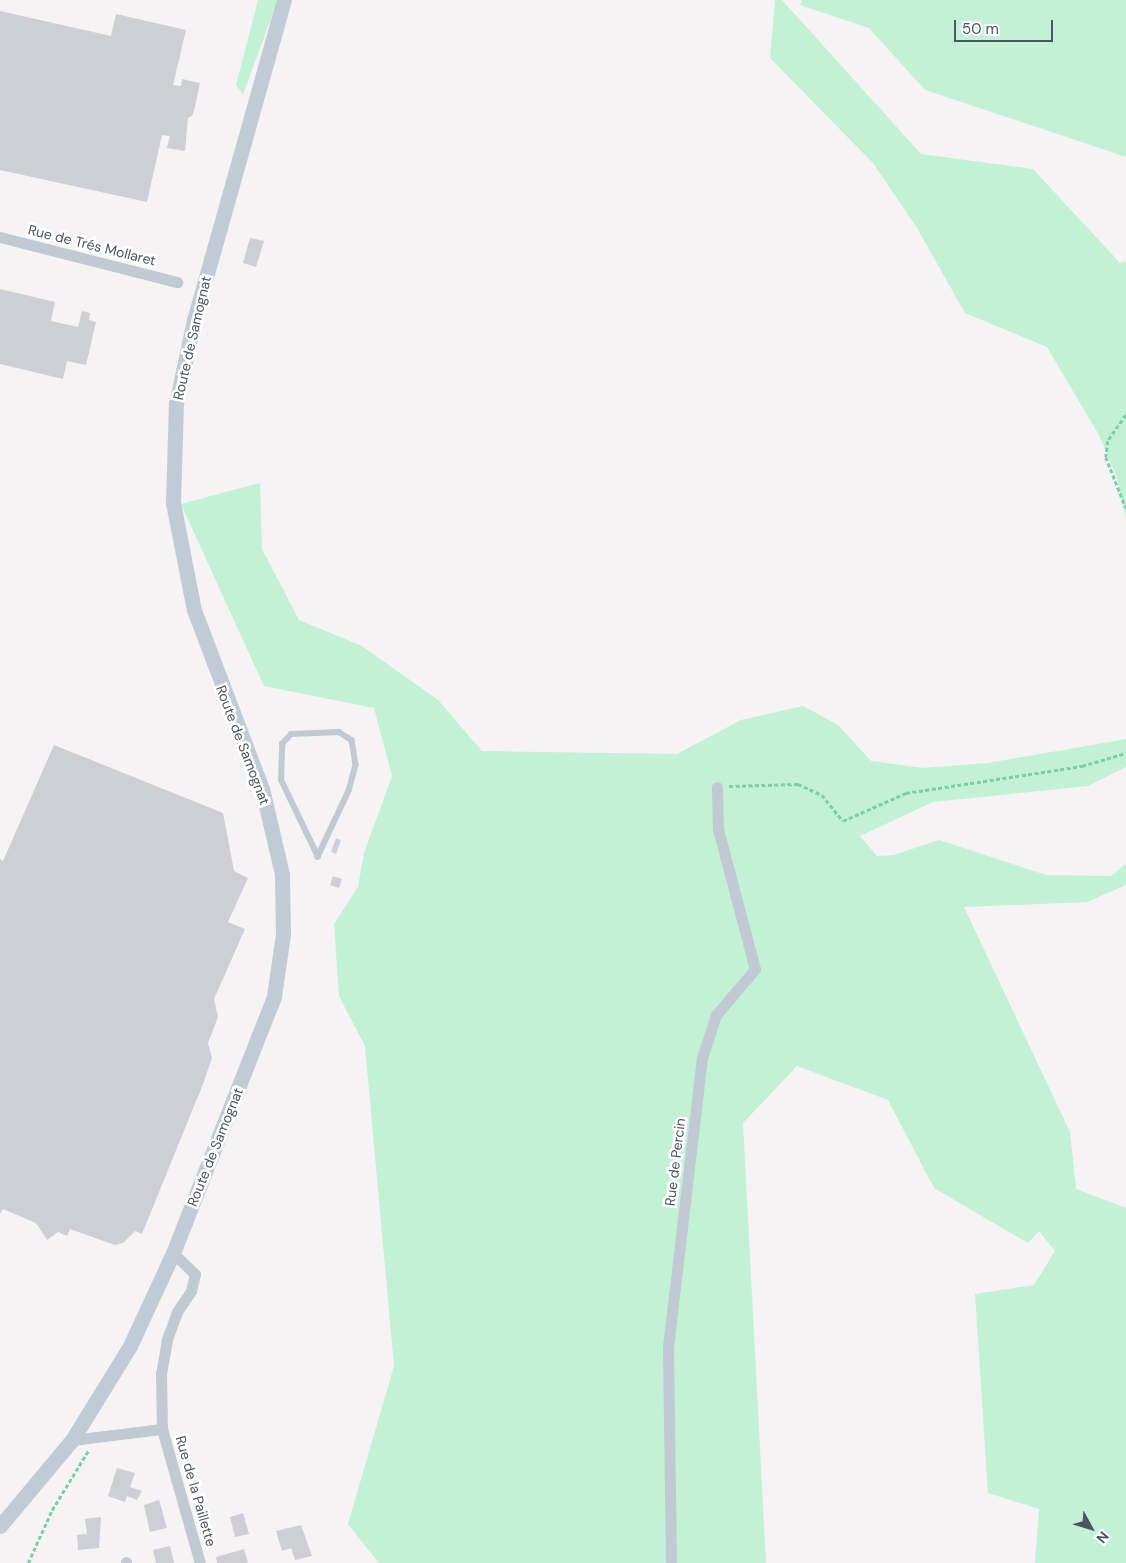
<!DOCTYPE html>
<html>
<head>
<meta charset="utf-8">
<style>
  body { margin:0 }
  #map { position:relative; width:1126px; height:1563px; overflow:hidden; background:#f5f3f3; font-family:"DM Sans",sans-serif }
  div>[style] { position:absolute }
  .green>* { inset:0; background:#c3f1d5 }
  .building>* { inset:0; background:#cdcfd5 }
  .path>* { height:2.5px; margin-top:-1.25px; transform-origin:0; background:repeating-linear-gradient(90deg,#7ad0a6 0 4px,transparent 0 6.5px) }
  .lane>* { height:5.5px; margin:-2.75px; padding:0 2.75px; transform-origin:2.75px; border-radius:2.75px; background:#c1cad2 }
  .street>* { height:11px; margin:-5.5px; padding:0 5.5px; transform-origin:5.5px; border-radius:5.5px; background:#c1cad2 }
  .secondary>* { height:15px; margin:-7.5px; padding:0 7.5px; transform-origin:7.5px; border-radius:7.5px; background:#c1cbd6 }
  span { translate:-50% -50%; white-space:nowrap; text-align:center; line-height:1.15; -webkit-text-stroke:5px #fff; paint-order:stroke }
  .street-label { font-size:14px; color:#4a5661 }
  .north { position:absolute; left:1066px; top:1503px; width:50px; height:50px; -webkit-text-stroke:4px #fff; paint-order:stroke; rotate:129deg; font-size:14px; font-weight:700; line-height:20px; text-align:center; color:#4a5661 }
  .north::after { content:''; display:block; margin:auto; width:18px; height:22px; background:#4a5661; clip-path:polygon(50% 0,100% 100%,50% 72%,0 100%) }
  .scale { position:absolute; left:954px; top:20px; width:99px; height:22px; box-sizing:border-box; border:2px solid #4a5661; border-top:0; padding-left:6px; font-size:15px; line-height:18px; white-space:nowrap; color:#4a5661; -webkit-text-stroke:4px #fff; paint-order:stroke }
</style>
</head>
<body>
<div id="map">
  <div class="green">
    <div style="clip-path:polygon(258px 0,278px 0,243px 94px,236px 85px)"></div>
    <div style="clip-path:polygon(775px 0,782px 0,921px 154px,1033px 169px,1120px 263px,1126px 261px,1126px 519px,1117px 478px,1099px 435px,1047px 347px,965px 313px,917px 228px,873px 163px,770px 58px)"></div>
    <div style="clip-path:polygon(802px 0,1126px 0,1126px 157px,925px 90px,869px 28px,800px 5px)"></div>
    <div style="clip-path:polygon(260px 483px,262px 549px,299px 620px,362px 646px,438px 700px,482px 751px,677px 754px,741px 720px,803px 706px,838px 725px,871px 761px,924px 768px,988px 763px,1126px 739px,1126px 767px,1088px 786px,933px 802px,860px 836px,877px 856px,894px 855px,939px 840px,1046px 875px,1111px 876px,1126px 864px,1126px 885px,1087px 902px,964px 907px,1070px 1132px,1076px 1189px,1126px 1208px,1126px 1563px,1035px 1563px,1039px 1509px,988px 1493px,975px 1294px,1034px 1285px,1055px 1251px,1039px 1231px,1028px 1243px,934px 1188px,888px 1100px,797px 1066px,743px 1123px,766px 1563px,379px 1563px,348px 1524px,394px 1366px,365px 1046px,339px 996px,334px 924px,358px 887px,364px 853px,392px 776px,374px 708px,264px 686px,181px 504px)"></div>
  </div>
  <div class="building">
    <div style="clip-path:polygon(0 11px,111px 36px,116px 14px,186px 30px,173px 85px,181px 86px,182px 79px,200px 83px,193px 115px,188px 118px,185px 151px,167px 148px,170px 136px,162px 135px,147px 202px,0 170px)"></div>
    <div style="clip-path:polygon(250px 238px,264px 241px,256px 267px,243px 263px)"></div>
    <div style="clip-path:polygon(0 289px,55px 302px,51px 321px,78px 327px,82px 311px,90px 313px,89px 320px,96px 322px,86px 365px,67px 361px,63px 379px,0 364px)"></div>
    <div style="clip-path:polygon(54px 745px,223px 813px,234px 871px,248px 878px,228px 922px,245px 929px,214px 999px,218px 1017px,208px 1043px,212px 1058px,203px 1084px,142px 1234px,135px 1231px,123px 1243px,115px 1245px,70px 1229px,67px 1236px,58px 1232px,47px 1240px,36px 1223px,3px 1209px,0 1214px,0 859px,3px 861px)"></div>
    <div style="clip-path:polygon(336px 838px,341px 840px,336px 854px,331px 852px)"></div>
    <div style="clip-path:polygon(333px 876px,342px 879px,339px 888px,330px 885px)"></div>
    <div style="clip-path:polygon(117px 1468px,135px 1473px,130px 1487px,142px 1491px,137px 1500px,127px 1496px,125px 1502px,108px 1496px)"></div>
    <div style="clip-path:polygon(159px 1500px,167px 1528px,150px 1532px,144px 1505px)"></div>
    <div style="clip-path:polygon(243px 1513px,249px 1534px,235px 1537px,230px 1517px)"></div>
    <div style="clip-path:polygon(101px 1517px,99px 1548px,78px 1550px,77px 1535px,87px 1534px,85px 1519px)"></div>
    <div style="clip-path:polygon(301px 1525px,312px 1556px,295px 1560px,291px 1548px,282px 1551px,276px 1531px)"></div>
    <div style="clip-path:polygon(170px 1546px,174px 1563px,156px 1563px,153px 1550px)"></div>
    <div style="clip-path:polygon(244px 1549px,248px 1563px,217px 1563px,216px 1557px)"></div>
  </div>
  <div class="path">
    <div style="left:1126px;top:415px;width:32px;rotate:125deg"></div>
    <div style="left:1108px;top:441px;width:16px;rotate:97deg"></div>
    <div style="left:1106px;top:457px;width:55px;rotate:68.6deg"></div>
    <div style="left:729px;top:786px;width:69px;rotate:-1.7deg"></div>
    <div style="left:798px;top:784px;width:26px;rotate:25deg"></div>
    <div style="left:822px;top:795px;width:33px;rotate:51deg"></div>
    <div style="left:843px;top:821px;width:69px;rotate:-24deg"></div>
    <div style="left:906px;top:793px;width:178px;rotate:-8.7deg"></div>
    <div style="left:1082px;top:766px;width:46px;rotate:-16.5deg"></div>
    <div style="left:28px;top:1563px;width:58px;rotate:-65.6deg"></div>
    <div style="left:52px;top:1510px;width:69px;rotate:-58.6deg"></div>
  </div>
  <div class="lane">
    <div style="left:339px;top:732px;width:15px;rotate:32deg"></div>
    <div style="left:352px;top:740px;width:25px;rotate:81deg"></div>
    <div style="left:356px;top:765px;width:27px;rotate:105deg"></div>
    <div style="left:349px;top:791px;width:73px;rotate:115.2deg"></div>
    <div style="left:318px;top:857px;width:85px;rotate:-115.7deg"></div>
    <div style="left:281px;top:780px;width:36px;rotate:-88deg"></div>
    <div style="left:282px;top:744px;width:13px;rotate:-48deg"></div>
    <div style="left:291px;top:734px;width:48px;rotate:-2.4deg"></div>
  </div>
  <div class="street">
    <div style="left:0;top:237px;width:183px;rotate:14.3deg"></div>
    <div style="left:173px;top:1253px;width:30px;rotate:44deg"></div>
    <div style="left:195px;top:1274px;width:17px;rotate:103deg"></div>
    <div style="left:191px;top:1291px;width:25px;rotate:124deg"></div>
    <div style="left:177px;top:1312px;width:30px;rotate:110deg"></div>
    <div style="left:167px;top:1340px;width:34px;rotate:100deg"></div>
    <div style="left:161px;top:1373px;width:56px;rotate:89deg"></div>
    <div style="left:162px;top:1429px;width:139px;rotate:74.2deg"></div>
    <div style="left:72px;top:1440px;width:91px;rotate:-7deg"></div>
    <div style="left:126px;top:1562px;width:1px;rotate:90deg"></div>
    <div style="left:671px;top:1563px;width:216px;rotate:-90.8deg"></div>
    <div style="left:668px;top:1347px;width:291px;rotate:-83.3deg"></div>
    <div style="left:702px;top:1058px;width:45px;rotate:-72deg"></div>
    <div style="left:716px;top:1015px;width:60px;rotate:-49.7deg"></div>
    <div style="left:755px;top:969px;width:145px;rotate:-104.8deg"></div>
    <div style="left:718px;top:829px;width:42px;rotate:-91.4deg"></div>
  </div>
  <div class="secondary">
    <div style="left:0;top:1526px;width:112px;rotate:-50.1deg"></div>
    <div style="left:72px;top:1440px;width:110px;rotate:-58.3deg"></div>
    <div style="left:130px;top:1346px;width:102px;rotate:-65.2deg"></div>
    <div style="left:173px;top:1253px;width:276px;rotate:-68.5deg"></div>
    <div style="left:274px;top:996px;width:63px;rotate:-81.7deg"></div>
    <div style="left:283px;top:934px;width:60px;rotate:-91deg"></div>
    <div style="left:282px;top:874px;width:87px;rotate:-103.2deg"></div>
    <div style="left:262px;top:789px;width:191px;rotate:-110.8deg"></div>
    <div style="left:194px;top:610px;width:109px;rotate:-101.1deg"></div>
    <div style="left:173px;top:503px;width:99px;rotate:-88.3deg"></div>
    <div style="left:176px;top:404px;width:86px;rotate:-77.9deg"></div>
    <div style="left:194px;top:320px;width:332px;rotate:-74.3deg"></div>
  </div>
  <div class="street-label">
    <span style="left:92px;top:245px;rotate:14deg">Rue de Trés Mollaret</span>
    <span style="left:192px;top:338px;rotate:-77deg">Route de Samognat</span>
    <span style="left:243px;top:745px;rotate:69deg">Route de Samognat</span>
    <span style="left:215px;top:1147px;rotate:-68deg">Route de Samognat</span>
    <span style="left:675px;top:1162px;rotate:-83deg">Rue de Percin</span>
    <span style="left:196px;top:1491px;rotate:74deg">Rue de la Paillette</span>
  </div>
  <div class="north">N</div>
  <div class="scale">50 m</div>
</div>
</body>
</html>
